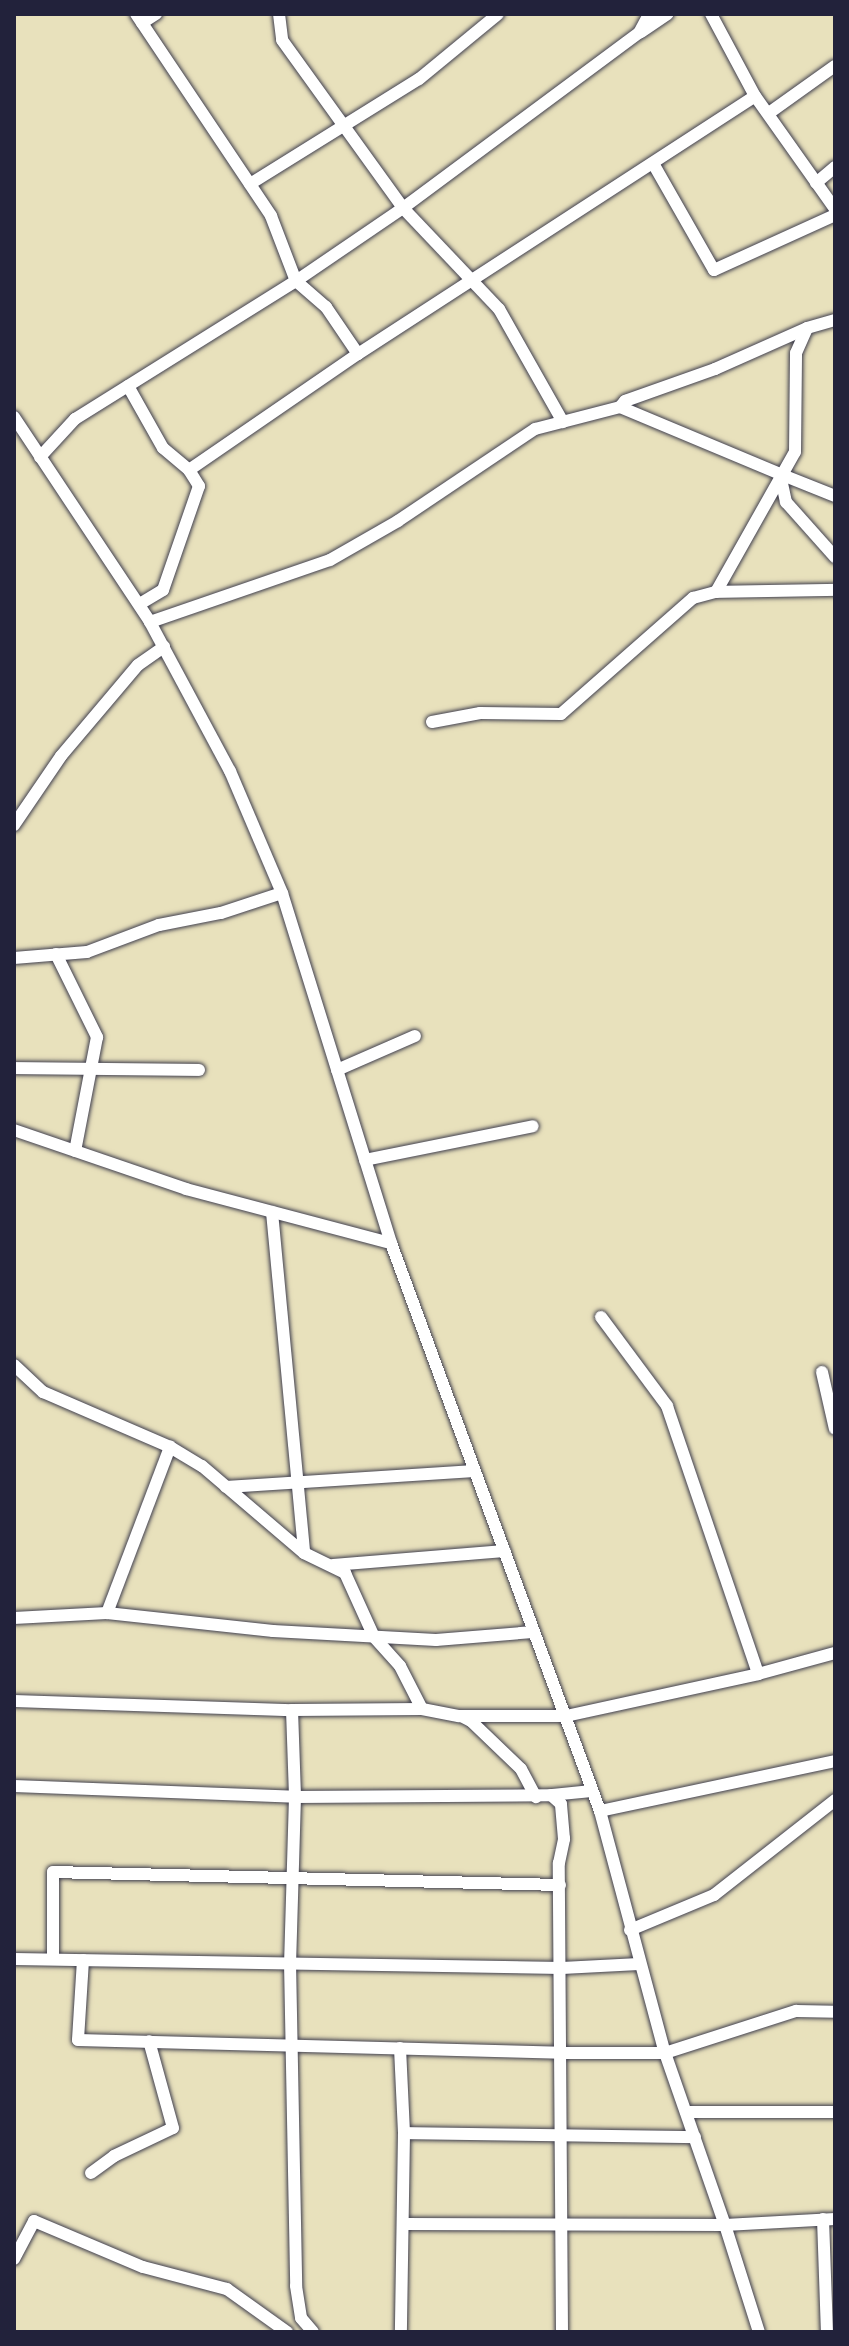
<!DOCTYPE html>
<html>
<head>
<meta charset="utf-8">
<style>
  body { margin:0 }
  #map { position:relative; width:849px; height:2346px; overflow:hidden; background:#e8e1bc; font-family:"Libre Bodoni",serif }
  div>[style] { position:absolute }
  .roads { filter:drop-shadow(0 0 2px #403f4e) drop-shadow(0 0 2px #403f4e) }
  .minor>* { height:12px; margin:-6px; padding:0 6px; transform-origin:6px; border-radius:6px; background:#fff }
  span { translate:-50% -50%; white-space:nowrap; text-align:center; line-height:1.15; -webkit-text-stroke:7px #fbf7ec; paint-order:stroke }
  .frame { position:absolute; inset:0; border:16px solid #22223b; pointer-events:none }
</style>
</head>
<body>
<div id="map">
  <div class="roads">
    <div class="minor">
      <div style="left:136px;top:14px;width:243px;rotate:56.2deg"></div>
      <div style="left:271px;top:216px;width:70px;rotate:69deg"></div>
      <div style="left:296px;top:281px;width:40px;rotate:41deg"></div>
      <div style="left:326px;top:307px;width:57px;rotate:55.8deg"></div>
      <div style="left:279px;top:14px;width:26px;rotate:83deg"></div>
      <div style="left:282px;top:40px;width:207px;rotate:54.2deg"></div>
      <div style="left:403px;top:208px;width:139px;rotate:46.5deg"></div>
      <div style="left:499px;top:309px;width:130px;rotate:60.5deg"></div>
      <div style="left:711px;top:14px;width:93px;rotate:61.8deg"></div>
      <div style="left:755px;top:96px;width:138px;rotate:54.7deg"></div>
      <div style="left:142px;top:23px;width:17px;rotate:-33deg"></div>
      <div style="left:641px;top:32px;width:32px;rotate:-34deg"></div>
      <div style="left:769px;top:113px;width:81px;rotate:-35.5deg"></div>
      <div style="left:654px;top:165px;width:121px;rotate:60.3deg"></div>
      <div style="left:714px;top:270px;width:133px;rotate:-24.4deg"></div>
      <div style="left:816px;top:183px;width:25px;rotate:-40deg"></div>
      <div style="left:250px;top:184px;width:199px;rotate:-31.9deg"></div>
      <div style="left:419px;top:79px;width:102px;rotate:-39.4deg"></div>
      <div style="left:128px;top:386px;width:71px;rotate:60.6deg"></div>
      <div style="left:163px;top:448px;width:34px;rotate:40deg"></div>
      <div style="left:189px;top:470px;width:19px;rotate:58deg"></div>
      <div style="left:199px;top:486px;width:110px;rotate:109.1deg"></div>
      <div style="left:163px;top:590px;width:27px;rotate:149deg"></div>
      <div style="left:620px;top:407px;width:8px;rotate:-50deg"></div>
      <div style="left:625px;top:401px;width:96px;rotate:-19.6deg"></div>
      <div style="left:715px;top:369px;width:101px;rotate:-24deg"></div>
      <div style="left:807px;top:328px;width:29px;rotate:-16deg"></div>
      <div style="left:14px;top:417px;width:246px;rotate:56.4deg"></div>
      <div style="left:150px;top:622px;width:169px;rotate:61.8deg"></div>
      <div style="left:230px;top:771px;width:133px;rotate:66.9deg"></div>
      <div style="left:282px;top:893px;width:367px;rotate:72.7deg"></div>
      <div style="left:391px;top:1243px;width:605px;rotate:69.8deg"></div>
      <div style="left:600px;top:1811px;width:251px;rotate:75deg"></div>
      <div style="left:665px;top:2053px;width:182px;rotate:70.8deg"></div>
      <div style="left:725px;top:2225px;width:112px;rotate:72.4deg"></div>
      <div style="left:40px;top:457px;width:52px;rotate:-47.4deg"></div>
      <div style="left:75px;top:419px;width:261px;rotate:-32deg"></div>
      <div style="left:296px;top:281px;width:130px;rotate:-34.3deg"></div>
      <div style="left:403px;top:208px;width:294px;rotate:-36.6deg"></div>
      <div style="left:639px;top:33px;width:21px;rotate:-62deg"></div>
      <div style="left:189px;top:470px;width:205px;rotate:-34.5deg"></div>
      <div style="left:358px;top:354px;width:473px;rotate:-33deg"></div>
      <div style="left:780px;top:474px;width:59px;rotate:21.8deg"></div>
      <div style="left:716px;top:592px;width:161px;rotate:-60.6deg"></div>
      <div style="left:795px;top:452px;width:99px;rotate:-89.4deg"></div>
      <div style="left:796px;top:353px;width:27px;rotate:-66deg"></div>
      <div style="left:150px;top:622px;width:190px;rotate:-19deg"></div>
      <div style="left:330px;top:560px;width:78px;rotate:-29.8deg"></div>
      <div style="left:398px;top:521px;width:165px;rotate:-33.9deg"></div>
      <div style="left:535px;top:429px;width:88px;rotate:-14.5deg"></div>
      <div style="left:620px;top:407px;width:173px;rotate:22.7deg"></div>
      <div style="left:780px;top:474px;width:29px;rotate:78deg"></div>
      <div style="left:786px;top:502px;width:74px;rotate:48.3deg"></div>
      <div style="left:432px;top:722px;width:49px;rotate:-10.6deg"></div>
      <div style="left:480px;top:713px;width:81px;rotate:0.7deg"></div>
      <div style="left:561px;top:714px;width:176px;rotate:-41.3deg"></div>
      <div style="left:693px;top:598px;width:24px;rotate:-15deg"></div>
      <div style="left:716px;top:592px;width:119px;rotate:-1deg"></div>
      <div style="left:14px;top:825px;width:83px;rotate:-55.7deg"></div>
      <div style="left:61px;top:756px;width:119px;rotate:-49.8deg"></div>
      <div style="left:138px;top:665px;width:32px;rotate:-35deg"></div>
      <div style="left:56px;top:954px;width:93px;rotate:63.7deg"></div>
      <div style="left:97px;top:1037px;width:116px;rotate:100.9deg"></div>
      <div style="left:14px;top:958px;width:73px;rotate:-4.7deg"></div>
      <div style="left:87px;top:952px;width:77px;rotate:-20.6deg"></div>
      <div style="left:159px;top:925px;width:63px;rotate:-11deg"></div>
      <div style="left:221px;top:913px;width:64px;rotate:-18.2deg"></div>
      <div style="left:14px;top:1068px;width:185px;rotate:0.6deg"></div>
      <div style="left:337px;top:1070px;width:85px;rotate:-23.6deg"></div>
      <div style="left:14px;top:1130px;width:182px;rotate:18.9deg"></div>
      <div style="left:186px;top:1189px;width:212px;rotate:14.8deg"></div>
      <div style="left:365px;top:1160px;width:171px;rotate:-11.4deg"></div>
      <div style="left:272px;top:1212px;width:342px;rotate:84.6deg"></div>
      <div style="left:601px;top:1317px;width:111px;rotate:53.4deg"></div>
      <div style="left:667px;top:1406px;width:283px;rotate:71.2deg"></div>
      <div style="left:14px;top:1365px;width:40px;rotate:43deg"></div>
      <div style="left:43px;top:1392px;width:138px;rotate:23.4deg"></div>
      <div style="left:170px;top:1447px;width:37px;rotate:31deg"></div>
      <div style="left:202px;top:1466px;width:134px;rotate:40.5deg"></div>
      <div style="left:304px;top:1553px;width:46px;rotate:26deg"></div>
      <div style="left:345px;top:1573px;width:70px;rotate:65.6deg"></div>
      <div style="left:374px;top:1637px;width:39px;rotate:48deg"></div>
      <div style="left:400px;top:1666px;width:48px;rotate:62.9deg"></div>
      <div style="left:822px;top:1372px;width:58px;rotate:77.2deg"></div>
      <div style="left:226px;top:1487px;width:249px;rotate:-3.7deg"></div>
      <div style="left:333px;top:1565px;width:172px;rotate:-4.7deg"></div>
      <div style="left:107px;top:1613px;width:178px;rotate:-69.2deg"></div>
      <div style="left:14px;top:1618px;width:93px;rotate:-3.1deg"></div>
      <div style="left:107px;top:1613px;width:167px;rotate:6.2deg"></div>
      <div style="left:273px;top:1631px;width:163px;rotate:3.2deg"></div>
      <div style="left:436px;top:1640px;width:97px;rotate:-4.7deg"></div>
      <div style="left:14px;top:1701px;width:278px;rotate:1.9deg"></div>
      <div style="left:292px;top:1710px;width:130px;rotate:-0.4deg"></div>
      <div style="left:422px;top:1709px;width:38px;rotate:11deg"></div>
      <div style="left:459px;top:1716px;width:107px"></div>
      <div style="left:566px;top:1716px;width:197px;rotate:-12.3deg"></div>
      <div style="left:758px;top:1674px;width:80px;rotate:-15.3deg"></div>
      <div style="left:292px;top:1710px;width:87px;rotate:88deg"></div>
      <div style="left:295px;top:1797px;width:165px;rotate:91.7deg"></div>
      <div style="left:290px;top:1962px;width:324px;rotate:88.9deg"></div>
      <div style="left:296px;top:2286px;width:32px;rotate:81deg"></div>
      <div style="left:301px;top:2318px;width:18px;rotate:49deg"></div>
      <div style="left:461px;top:1716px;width:11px;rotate:27deg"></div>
      <div style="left:471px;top:1721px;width:69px;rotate:43.8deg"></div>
      <div style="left:521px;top:1769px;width:32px;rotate:62deg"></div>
      <div style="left:14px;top:1786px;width:281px;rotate:2.2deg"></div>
      <div style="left:295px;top:1797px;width:256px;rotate:-0.4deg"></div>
      <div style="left:600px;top:1811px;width:240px;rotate:-12deg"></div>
      <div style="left:630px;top:1930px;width:91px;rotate:-22.6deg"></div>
      <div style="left:714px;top:1895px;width:154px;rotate:-38.1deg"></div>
      <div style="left:14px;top:1959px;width:548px;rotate:0.94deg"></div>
      <div style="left:562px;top:1968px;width:77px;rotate:-3deg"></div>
      <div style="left:53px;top:1959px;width:87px;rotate:-90deg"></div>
      <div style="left:53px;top:1872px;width:507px;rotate:1.47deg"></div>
      <div style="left:83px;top:1960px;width:80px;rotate:93.6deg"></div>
      <div style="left:78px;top:2040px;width:483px;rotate:1.5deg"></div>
      <div style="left:561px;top:2053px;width:104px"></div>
      <div style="left:665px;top:2053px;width:138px;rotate:-17.8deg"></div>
      <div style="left:796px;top:2011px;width:39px;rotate:1deg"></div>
      <div style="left:400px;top:2048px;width:85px;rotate:87.3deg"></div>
      <div style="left:404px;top:2133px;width:199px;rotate:90.9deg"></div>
      <div style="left:686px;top:2112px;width:149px"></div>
      <div style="left:404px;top:2133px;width:291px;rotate:0.8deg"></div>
      <div style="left:91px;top:2173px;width:29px;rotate:-36deg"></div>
      <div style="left:114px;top:2156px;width:65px;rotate:-25.4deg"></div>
      <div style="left:173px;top:2128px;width:90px;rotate:-105.4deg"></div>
      <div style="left:823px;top:2219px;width:113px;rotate:88deg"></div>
      <div style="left:403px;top:2224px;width:322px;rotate:0.2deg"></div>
      <div style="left:725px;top:2225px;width:110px;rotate:-3.1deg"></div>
      <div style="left:14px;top:2259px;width:43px;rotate:-62.2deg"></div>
      <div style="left:34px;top:2221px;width:118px;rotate:22.9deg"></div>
      <div style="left:143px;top:2267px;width:87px;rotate:14.7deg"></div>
      <div style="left:227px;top:2289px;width:74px;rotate:35.6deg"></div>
      <div style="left:562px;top:2332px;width:469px;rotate:-90.4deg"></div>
      <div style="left:559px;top:1863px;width:25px;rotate:-78deg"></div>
      <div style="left:564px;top:1839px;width:35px;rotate:-95deg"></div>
      <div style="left:561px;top:1804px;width:13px;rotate:-138deg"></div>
      <div style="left:551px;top:1795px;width:40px;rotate:-5.7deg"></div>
    </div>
  </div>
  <div class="frame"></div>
</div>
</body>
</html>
